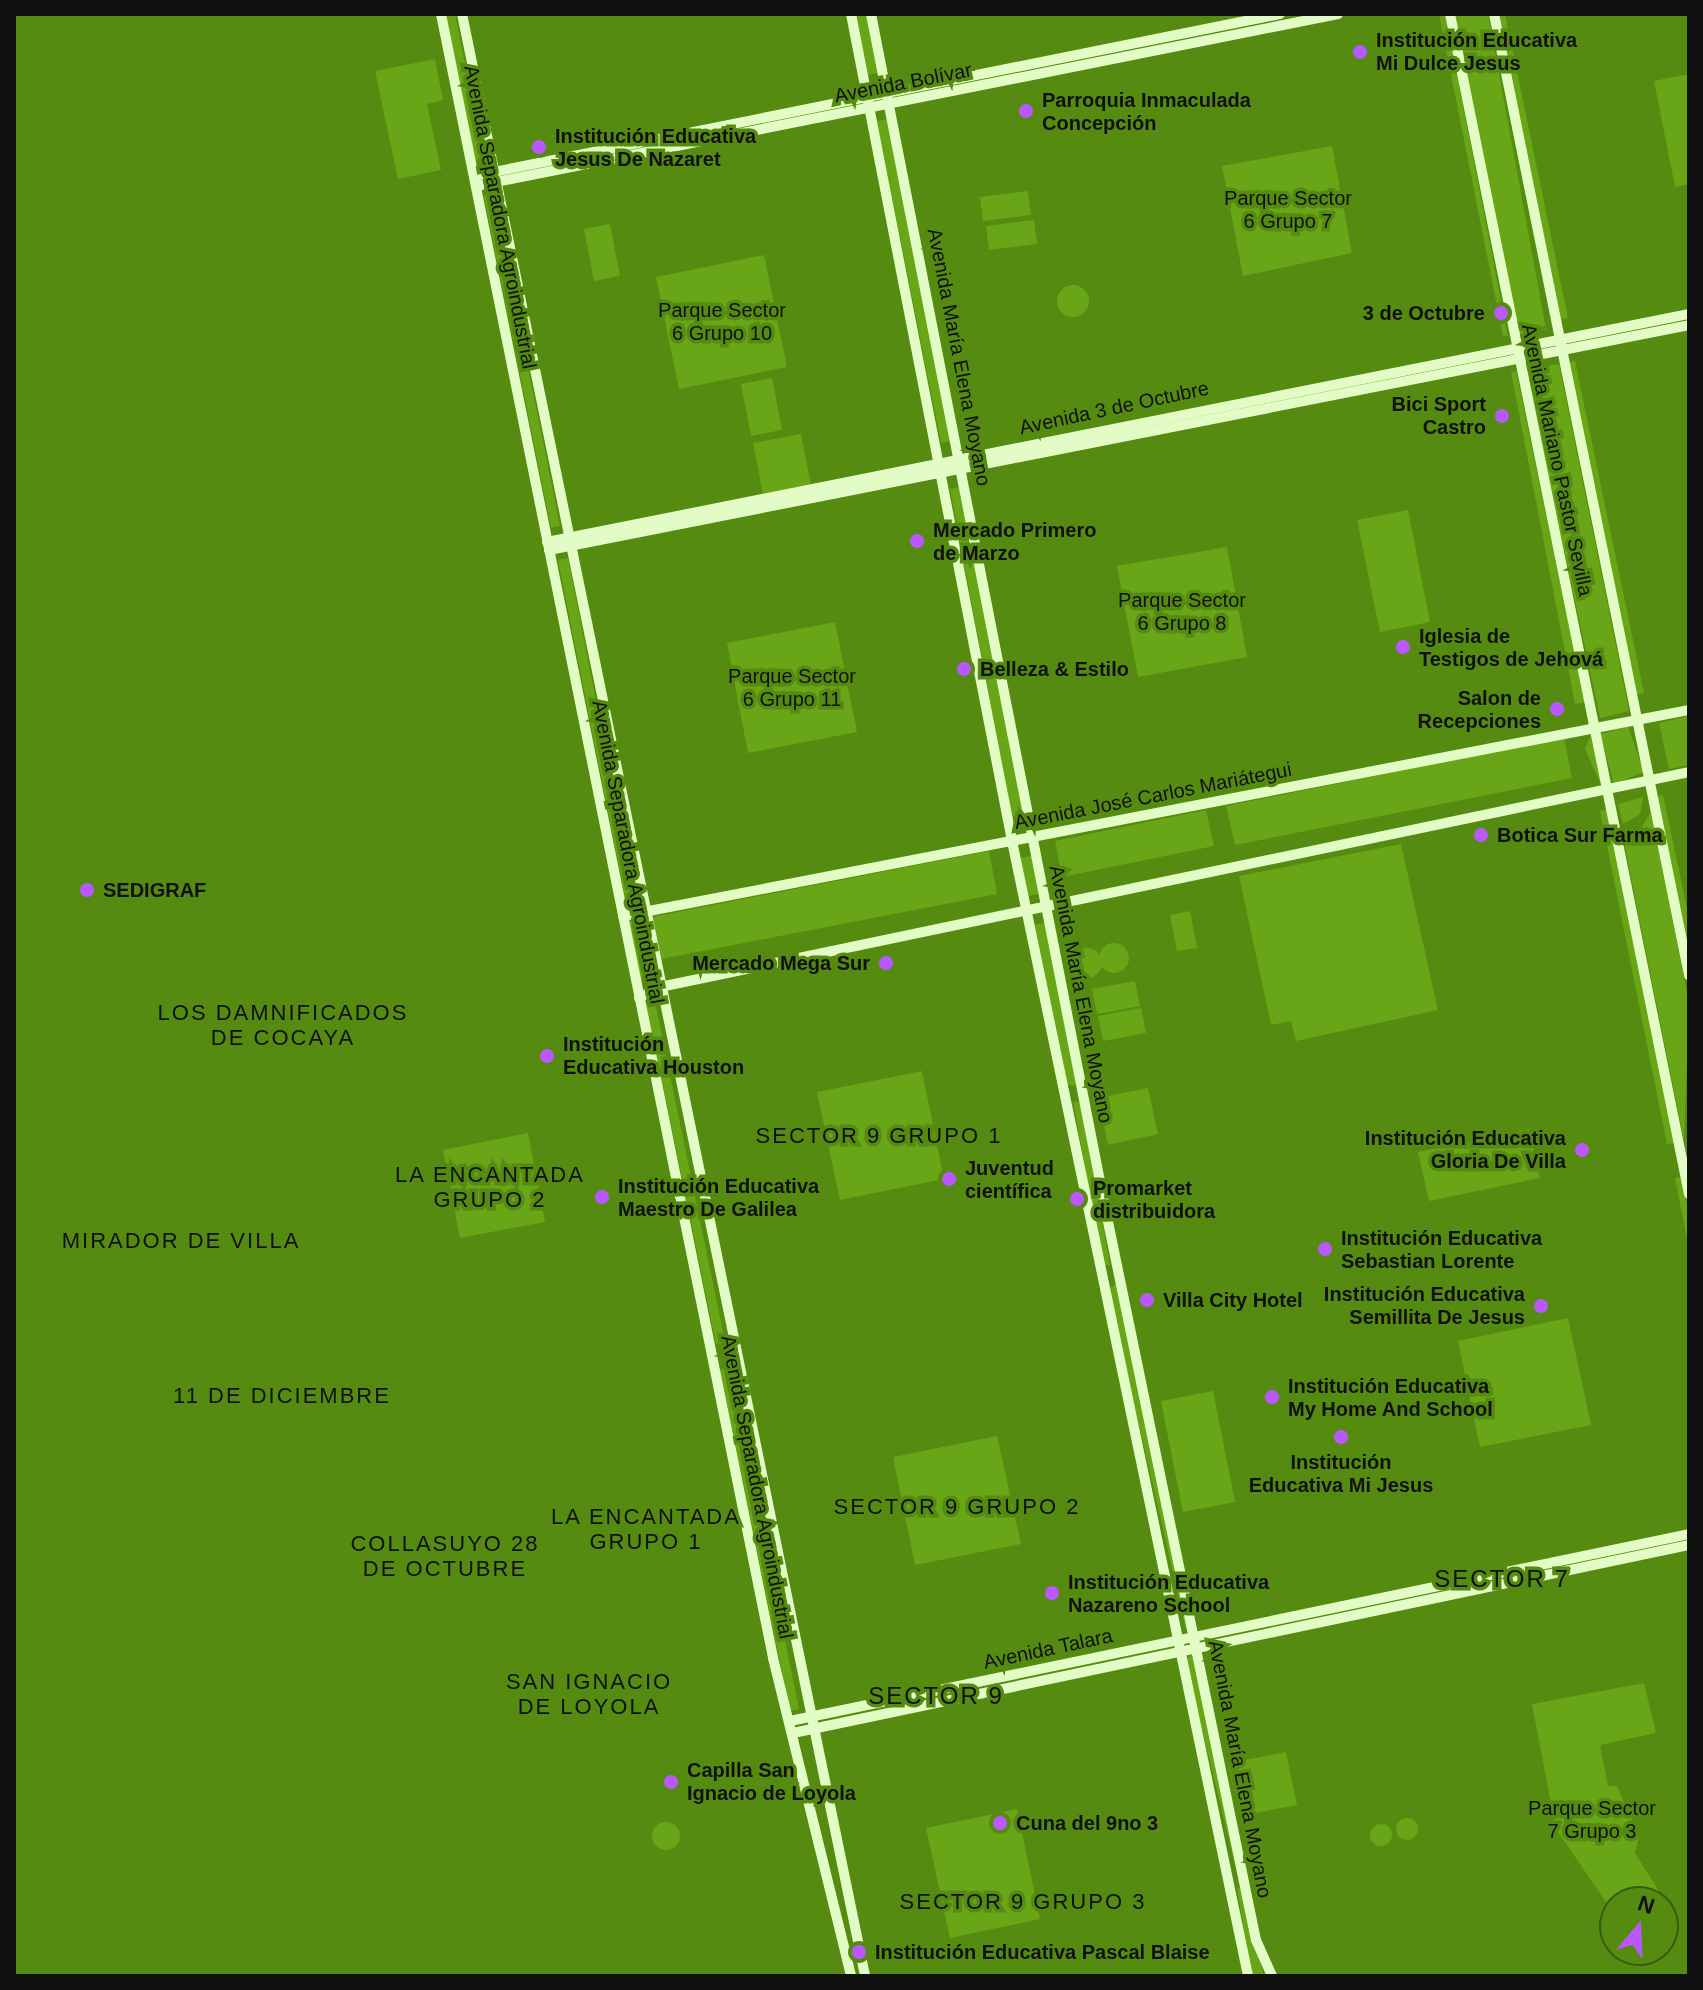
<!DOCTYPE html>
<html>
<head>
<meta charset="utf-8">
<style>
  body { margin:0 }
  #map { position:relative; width:1703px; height:1990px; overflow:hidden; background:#548b10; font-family:Arial,sans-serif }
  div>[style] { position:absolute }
  .green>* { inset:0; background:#69a617 }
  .round { border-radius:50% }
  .secondary>* { height:10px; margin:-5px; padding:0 5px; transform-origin:5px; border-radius:5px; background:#e3fcc5 }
  .dots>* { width:22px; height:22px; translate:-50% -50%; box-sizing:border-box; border:4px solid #548b10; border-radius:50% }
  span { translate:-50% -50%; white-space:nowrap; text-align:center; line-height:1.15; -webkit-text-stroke:7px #548b10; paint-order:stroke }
  .poi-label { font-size:20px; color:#111; font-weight:700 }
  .left { translate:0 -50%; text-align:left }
  .right { translate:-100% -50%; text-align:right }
  .street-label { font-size:20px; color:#111 }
  .park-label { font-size:20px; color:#111 }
  .neighbourhood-label { font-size:22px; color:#111; letter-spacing:2px }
  .quarter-label { font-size:24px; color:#111; letter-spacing:2px }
  .frame { position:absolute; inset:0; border:16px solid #111; pointer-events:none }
  .north { position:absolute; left:1599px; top:1886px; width:80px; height:80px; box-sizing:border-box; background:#548b10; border:2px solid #395a10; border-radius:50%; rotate:19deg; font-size:22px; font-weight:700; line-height:32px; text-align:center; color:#111 }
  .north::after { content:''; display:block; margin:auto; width:28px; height:36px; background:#bb57ff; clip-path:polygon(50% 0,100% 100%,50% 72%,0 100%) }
</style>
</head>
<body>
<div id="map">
  <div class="green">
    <div style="clip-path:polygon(446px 14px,455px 14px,484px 158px,475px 160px)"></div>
    <div style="clip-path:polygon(856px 14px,867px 14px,879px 73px,868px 75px)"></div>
    <div style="clip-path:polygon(1439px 14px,1445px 14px,1508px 336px,1503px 336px)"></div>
    <div style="clip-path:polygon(1453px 14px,1488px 14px,1546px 329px,1518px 335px)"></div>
    <div style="clip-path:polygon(1498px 14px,1505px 14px,1568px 318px,1559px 320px)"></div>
    <div style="clip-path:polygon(435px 59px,443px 100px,427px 104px,441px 170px,398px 179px,375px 71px)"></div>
    <div style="clip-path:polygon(1689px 74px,1689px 184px,1675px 187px,1654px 81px)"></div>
    <div style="clip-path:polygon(887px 119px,951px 441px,941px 443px,877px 121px)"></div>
    <div style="clip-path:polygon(1332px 146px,1352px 253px,1243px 276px,1222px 166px)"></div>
    <div style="clip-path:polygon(1028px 191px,1031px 215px,983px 221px,980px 197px)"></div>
    <div style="clip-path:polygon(493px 194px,560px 526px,551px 528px,484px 196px)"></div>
    <div style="clip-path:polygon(1034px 220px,1037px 244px,989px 250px,986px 226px)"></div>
    <div style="clip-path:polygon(610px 224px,620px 276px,594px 281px,584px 229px)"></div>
    <div style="clip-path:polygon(764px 255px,787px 367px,679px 389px,656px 277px)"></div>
    <div class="round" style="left:1057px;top:285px;width:32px;height:32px"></div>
    <div style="clip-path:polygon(1575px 361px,1644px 693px,1635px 695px,1568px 362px)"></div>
    <div style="clip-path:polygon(1559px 364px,1629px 711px,1600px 718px,1526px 370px)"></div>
    <div style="clip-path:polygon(1516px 371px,1585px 702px,1575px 704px,1511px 372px)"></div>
    <div style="clip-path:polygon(772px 378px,782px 430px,751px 436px,741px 384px)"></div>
    <div style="clip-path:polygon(801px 434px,811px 485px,763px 494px,753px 443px)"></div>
    <div style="clip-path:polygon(960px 487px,1025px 815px,1012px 817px,950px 489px)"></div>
    <div style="clip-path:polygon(1408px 510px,1430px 622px,1380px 632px,1357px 520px)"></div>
    <div style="clip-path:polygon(1227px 547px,1247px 657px,1138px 677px,1117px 566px)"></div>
    <div style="clip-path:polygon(568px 558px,635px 899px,626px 901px,558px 560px)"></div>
    <div style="clip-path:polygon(835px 622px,857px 732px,748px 753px,727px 643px)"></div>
    <div style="clip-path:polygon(1689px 716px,1689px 765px,1669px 769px,1659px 723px)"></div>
    <div style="clip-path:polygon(1628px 727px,1644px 772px,1614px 784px,1600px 734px)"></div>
    <div style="clip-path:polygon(1591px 734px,1602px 787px,1585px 749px)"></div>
    <div style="clip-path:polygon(1564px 738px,1572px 778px,1235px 845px,1226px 806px)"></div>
    <div style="clip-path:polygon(1663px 795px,1689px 918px,1689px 957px,1656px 797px)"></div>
    <div style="clip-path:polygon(1643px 797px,1640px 814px,1623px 824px,1618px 804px)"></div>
    <div style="clip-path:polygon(1609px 809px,1674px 1143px,1667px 1144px,1600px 811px)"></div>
    <div style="clip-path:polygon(1206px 810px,1214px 846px,1062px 877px,1055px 841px)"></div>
    <div style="clip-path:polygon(1651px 812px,1689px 1003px,1684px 1141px,1622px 832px,1640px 830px)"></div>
    <div style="clip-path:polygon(1401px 844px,1438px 1010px,1296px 1041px,1291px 1021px,1271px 1025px,1239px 876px)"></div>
    <div style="clip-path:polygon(989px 851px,997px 894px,661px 959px,652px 917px)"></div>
    <div style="clip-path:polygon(1032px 856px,1039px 894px,1027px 896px,1020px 858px)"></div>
    <div style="clip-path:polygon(1190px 911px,1197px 948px,1177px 951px,1170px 915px)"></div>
    <div style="clip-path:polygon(638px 920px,650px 979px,641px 981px,629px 921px)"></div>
    <div style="clip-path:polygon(1044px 923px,1076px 1084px,1074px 1086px,1066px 1084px,1033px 925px)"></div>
    <div class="round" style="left:1099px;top:943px;width:30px;height:30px"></div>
    <div class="round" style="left:1072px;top:948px;width:30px;height:30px"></div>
    <div style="clip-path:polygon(1135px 981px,1140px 1006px,1097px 1014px,1092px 989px)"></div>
    <div style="clip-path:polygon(655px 1002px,725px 1342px,716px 1344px,646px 1003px)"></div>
    <div style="clip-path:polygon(1141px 1008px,1146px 1033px,1103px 1041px,1098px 1016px)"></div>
    <div style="clip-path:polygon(922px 1071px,944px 1179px,840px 1200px,817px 1092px)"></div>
    <div style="clip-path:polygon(1148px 1088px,1158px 1134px,1108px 1145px,1098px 1098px)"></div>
    <div style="clip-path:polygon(1073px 1101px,1081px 1103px,1110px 1265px,1103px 1265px)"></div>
    <div style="clip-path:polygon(1529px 1129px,1540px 1178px,1429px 1201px,1418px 1152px)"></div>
    <div style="clip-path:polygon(528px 1133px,545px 1222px,460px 1238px,443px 1150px)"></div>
    <div style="clip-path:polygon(1682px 1177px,1689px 1215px,1689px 1249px,1675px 1178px)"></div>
    <div style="clip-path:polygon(1116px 1284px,1188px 1628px,1186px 1630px,1108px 1289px)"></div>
    <div style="clip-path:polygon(1568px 1318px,1591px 1425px,1480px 1447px,1458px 1341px)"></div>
    <div style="clip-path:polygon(729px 1368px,799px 1709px,790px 1711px,720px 1370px)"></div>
    <div style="clip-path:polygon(1213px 1391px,1235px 1502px,1183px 1512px,1161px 1401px)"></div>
    <div style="clip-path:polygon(997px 1436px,1021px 1544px,915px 1565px,893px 1457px)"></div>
    <div style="clip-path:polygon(1193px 1654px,1239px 1870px,1237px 1873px,1185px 1659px)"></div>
    <div style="clip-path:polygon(1644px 1683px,1656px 1733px,1600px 1745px,1608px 1786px,1617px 1786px,1639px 1836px,1635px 1853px,1670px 1909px,1663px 1914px,1663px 1902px,1615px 1902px,1615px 1915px,1556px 1829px,1532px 1704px)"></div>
    <div style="clip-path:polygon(1286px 1752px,1297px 1805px,1239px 1816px,1228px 1763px)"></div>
    <div style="clip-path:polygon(1017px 1809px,1040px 1919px,950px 1938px,926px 1828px)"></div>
    <div class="round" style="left:1396px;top:1818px;width:22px;height:22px"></div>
    <div class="round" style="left:652px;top:1822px;width:28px;height:28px"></div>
    <div class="round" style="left:1370px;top:1824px;width:22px;height:22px"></div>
    <div style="clip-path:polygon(1237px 1887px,1240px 1888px,1264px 1976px,1251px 1976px)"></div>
  </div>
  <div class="secondary">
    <div style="left:441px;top:14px;width:1677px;rotate:78.58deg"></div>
    <div style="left:773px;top:1658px;width:327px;rotate:76.2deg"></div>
    <div style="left:462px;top:14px;width:2003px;rotate:78.39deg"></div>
    <div style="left:851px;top:14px;width:843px;rotate:78.98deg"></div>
    <div style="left:1012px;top:841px;width:1159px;rotate:78.25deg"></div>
    <div style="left:871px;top:14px;width:1221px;rotate:78.9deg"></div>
    <div style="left:1106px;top:1212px;width:743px;rotate:78.36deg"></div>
    <div style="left:1256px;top:1940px;width:39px;rotate:66deg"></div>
    <div style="left:1450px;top:14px;width:1204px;rotate:78.55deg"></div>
    <div style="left:1494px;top:14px;width:981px;rotate:78.53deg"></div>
    <div style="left:474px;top:176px;width:822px;rotate:-11.36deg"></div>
    <div style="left:476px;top:186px;width:879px;rotate:-11.28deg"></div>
    <div style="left:547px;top:542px;width:1165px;rotate:-11.29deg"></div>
    <div style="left:549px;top:550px;width:1162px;rotate:-11.16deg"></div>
    <div style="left:623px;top:916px;width:1086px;rotate:-10.94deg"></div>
    <div style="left:639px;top:998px;width:24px;rotate:-28deg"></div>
    <div style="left:660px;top:987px;width:1051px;rotate:-11.8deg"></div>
    <div style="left:790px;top:1721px;width:918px;rotate:-11.75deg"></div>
    <div style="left:793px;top:1733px;width:916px;rotate:-11.85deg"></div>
  </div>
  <div class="dots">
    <div style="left:1360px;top:52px;background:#bb57ff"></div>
    <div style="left:1026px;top:111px;background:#bb57ff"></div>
    <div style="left:539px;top:147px;background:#bb57ff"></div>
    <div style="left:1501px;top:313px;background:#bb57ff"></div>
    <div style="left:1502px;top:416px;background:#bb57ff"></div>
    <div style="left:917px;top:541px;background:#bb57ff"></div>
    <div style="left:1403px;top:647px;background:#bb57ff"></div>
    <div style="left:964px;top:669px;background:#bb57ff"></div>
    <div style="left:1557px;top:709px;background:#bb57ff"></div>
    <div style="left:1481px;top:835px;background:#bb57ff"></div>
    <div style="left:87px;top:890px;background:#bb57ff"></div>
    <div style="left:886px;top:963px;background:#bb57ff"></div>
    <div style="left:547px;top:1056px;background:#bb57ff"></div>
    <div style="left:1582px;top:1150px;background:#bb57ff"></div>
    <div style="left:949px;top:1179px;background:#bb57ff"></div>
    <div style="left:602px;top:1197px;background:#bb57ff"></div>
    <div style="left:1077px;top:1199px;background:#bb57ff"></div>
    <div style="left:1325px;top:1249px;background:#bb57ff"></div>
    <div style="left:1147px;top:1300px;background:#bb57ff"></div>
    <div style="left:1541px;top:1306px;background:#bb57ff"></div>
    <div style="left:1272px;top:1397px;background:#bb57ff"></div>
    <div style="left:1341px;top:1437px;background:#bb57ff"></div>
    <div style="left:1052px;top:1593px;background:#bb57ff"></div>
    <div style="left:671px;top:1782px;background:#bb57ff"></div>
    <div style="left:1000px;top:1823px;background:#bb57ff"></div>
    <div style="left:859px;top:1952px;background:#bb57ff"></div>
  </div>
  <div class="poi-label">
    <span class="left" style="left:1376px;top:52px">Institución Educativa<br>Mi Dulce Jesus</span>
    <span class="left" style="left:1042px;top:112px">Parroquia Inmaculada<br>Concepción</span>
    <span class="left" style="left:555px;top:148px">Institución Educativa<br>Jesus De Nazaret</span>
    <span class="right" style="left:1485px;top:313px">3 de Octubre</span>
    <span class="right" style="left:1486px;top:416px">Bici Sport<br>Castro</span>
    <span class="left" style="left:933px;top:542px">Mercado Primero<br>de Marzo</span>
    <span class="left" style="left:1419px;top:648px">Iglesia de<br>Testigos de Jehová</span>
    <span class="left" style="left:980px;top:669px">Belleza &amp; Estilo</span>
    <span class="right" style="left:1541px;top:710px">Salon de<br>Recepciones</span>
    <span class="left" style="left:1497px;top:835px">Botica Sur Farma</span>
    <span class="left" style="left:103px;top:890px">SEDIGRAF</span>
    <span class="right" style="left:870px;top:963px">Mercado Mega Sur</span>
    <span class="left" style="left:563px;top:1056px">Institución<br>Educativa Houston</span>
    <span class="right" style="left:1566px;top:1150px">Institución Educativa<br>Gloria De Villa</span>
    <span class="left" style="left:965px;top:1180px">Juventud<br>científica</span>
    <span class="left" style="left:618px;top:1198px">Institución Educativa<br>Maestro De Galilea</span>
    <span class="left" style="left:1093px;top:1200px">Promarket<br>distribuidora</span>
    <span class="left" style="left:1341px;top:1250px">Institución Educativa<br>Sebastian Lorente</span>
    <span class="right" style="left:1525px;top:1306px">Institución Educativa<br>Semillita De Jesus</span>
    <span class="left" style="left:1163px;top:1300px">Villa City Hotel</span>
    <span class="left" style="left:1288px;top:1398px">Institución Educativa<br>My Home And School</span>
    <span style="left:1341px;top:1474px">Institución<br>Educativa Mi Jesus</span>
    <span class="left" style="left:1068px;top:1594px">Institución Educativa<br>Nazareno School</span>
    <span class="left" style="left:687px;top:1782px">Capilla San<br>Ignacio de Loyola</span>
    <span class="left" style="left:1016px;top:1823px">Cuna del 9no 3</span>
    <span class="left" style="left:875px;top:1952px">Institución Educativa Pascal Blaise</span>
  </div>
  <div class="street-label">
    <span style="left:903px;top:83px;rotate:-11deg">Avenida Bolívar</span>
    <span style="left:500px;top:217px;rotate:79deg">Avenida Separadora Agroindustrial</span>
    <span style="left:959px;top:357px;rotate:79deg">Avenida María Elena Moyano</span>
    <span style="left:1114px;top:408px;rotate:-12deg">Avenida 3 de Octubre</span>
    <span style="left:1557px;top:460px;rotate:78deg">Avenida Mariano Pastor Sevilla</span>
    <span style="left:1153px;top:796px;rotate:-11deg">Avenida José Carlos Mariátegui</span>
    <span style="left:628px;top:852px;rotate:79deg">Avenida Separadora Agroindustrial</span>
    <span style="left:1081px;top:994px;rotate:79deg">Avenida María Elena Moyano</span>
    <span style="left:757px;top:1487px;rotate:79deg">Avenida Separadora Agroindustrial</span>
    <span style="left:1048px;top:1649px;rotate:-12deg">Avenida Talara</span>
    <span style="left:1240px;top:1769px;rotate:79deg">Avenida María Elena Moyano</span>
  </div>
  <div class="park-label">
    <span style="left:1288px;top:210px">Parque Sector<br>6 Grupo 7</span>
    <span style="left:722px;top:322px">Parque Sector<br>6 Grupo 10</span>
    <span style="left:1182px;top:612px">Parque Sector<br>6 Grupo 8</span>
    <span style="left:792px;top:688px">Parque Sector<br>6 Grupo 11</span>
    <span style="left:1592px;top:1820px">Parque Sector<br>7 Grupo 3</span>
  </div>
  <div class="neighbourhood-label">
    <span style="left:283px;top:1025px">LOS DAMNIFICADOS<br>DE COCAYA</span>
    <span style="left:879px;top:1136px">SECTOR 9 GRUPO 1</span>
    <span style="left:490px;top:1187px">LA ENCANTADA<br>GRUPO 2</span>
    <span style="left:181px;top:1241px">MIRADOR DE VILLA</span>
    <span style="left:282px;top:1396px">11 DE DICIEMBRE</span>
    <span style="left:957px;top:1507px">SECTOR 9 GRUPO 2</span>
    <span style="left:646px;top:1529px">LA ENCANTADA<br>GRUPO 1</span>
    <span style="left:445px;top:1556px">COLLASUYO 28<br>DE OCTUBRE</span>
    <span style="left:589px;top:1694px">SAN IGNACIO<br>DE LOYOLA</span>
    <span style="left:1023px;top:1902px">SECTOR 9 GRUPO 3</span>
  </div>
  <div class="quarter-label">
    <span style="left:1502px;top:1579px">SECTOR 7</span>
    <span style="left:936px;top:1696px">SECTOR 9</span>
  </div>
  <div class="frame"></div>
  <div class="north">N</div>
</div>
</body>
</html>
